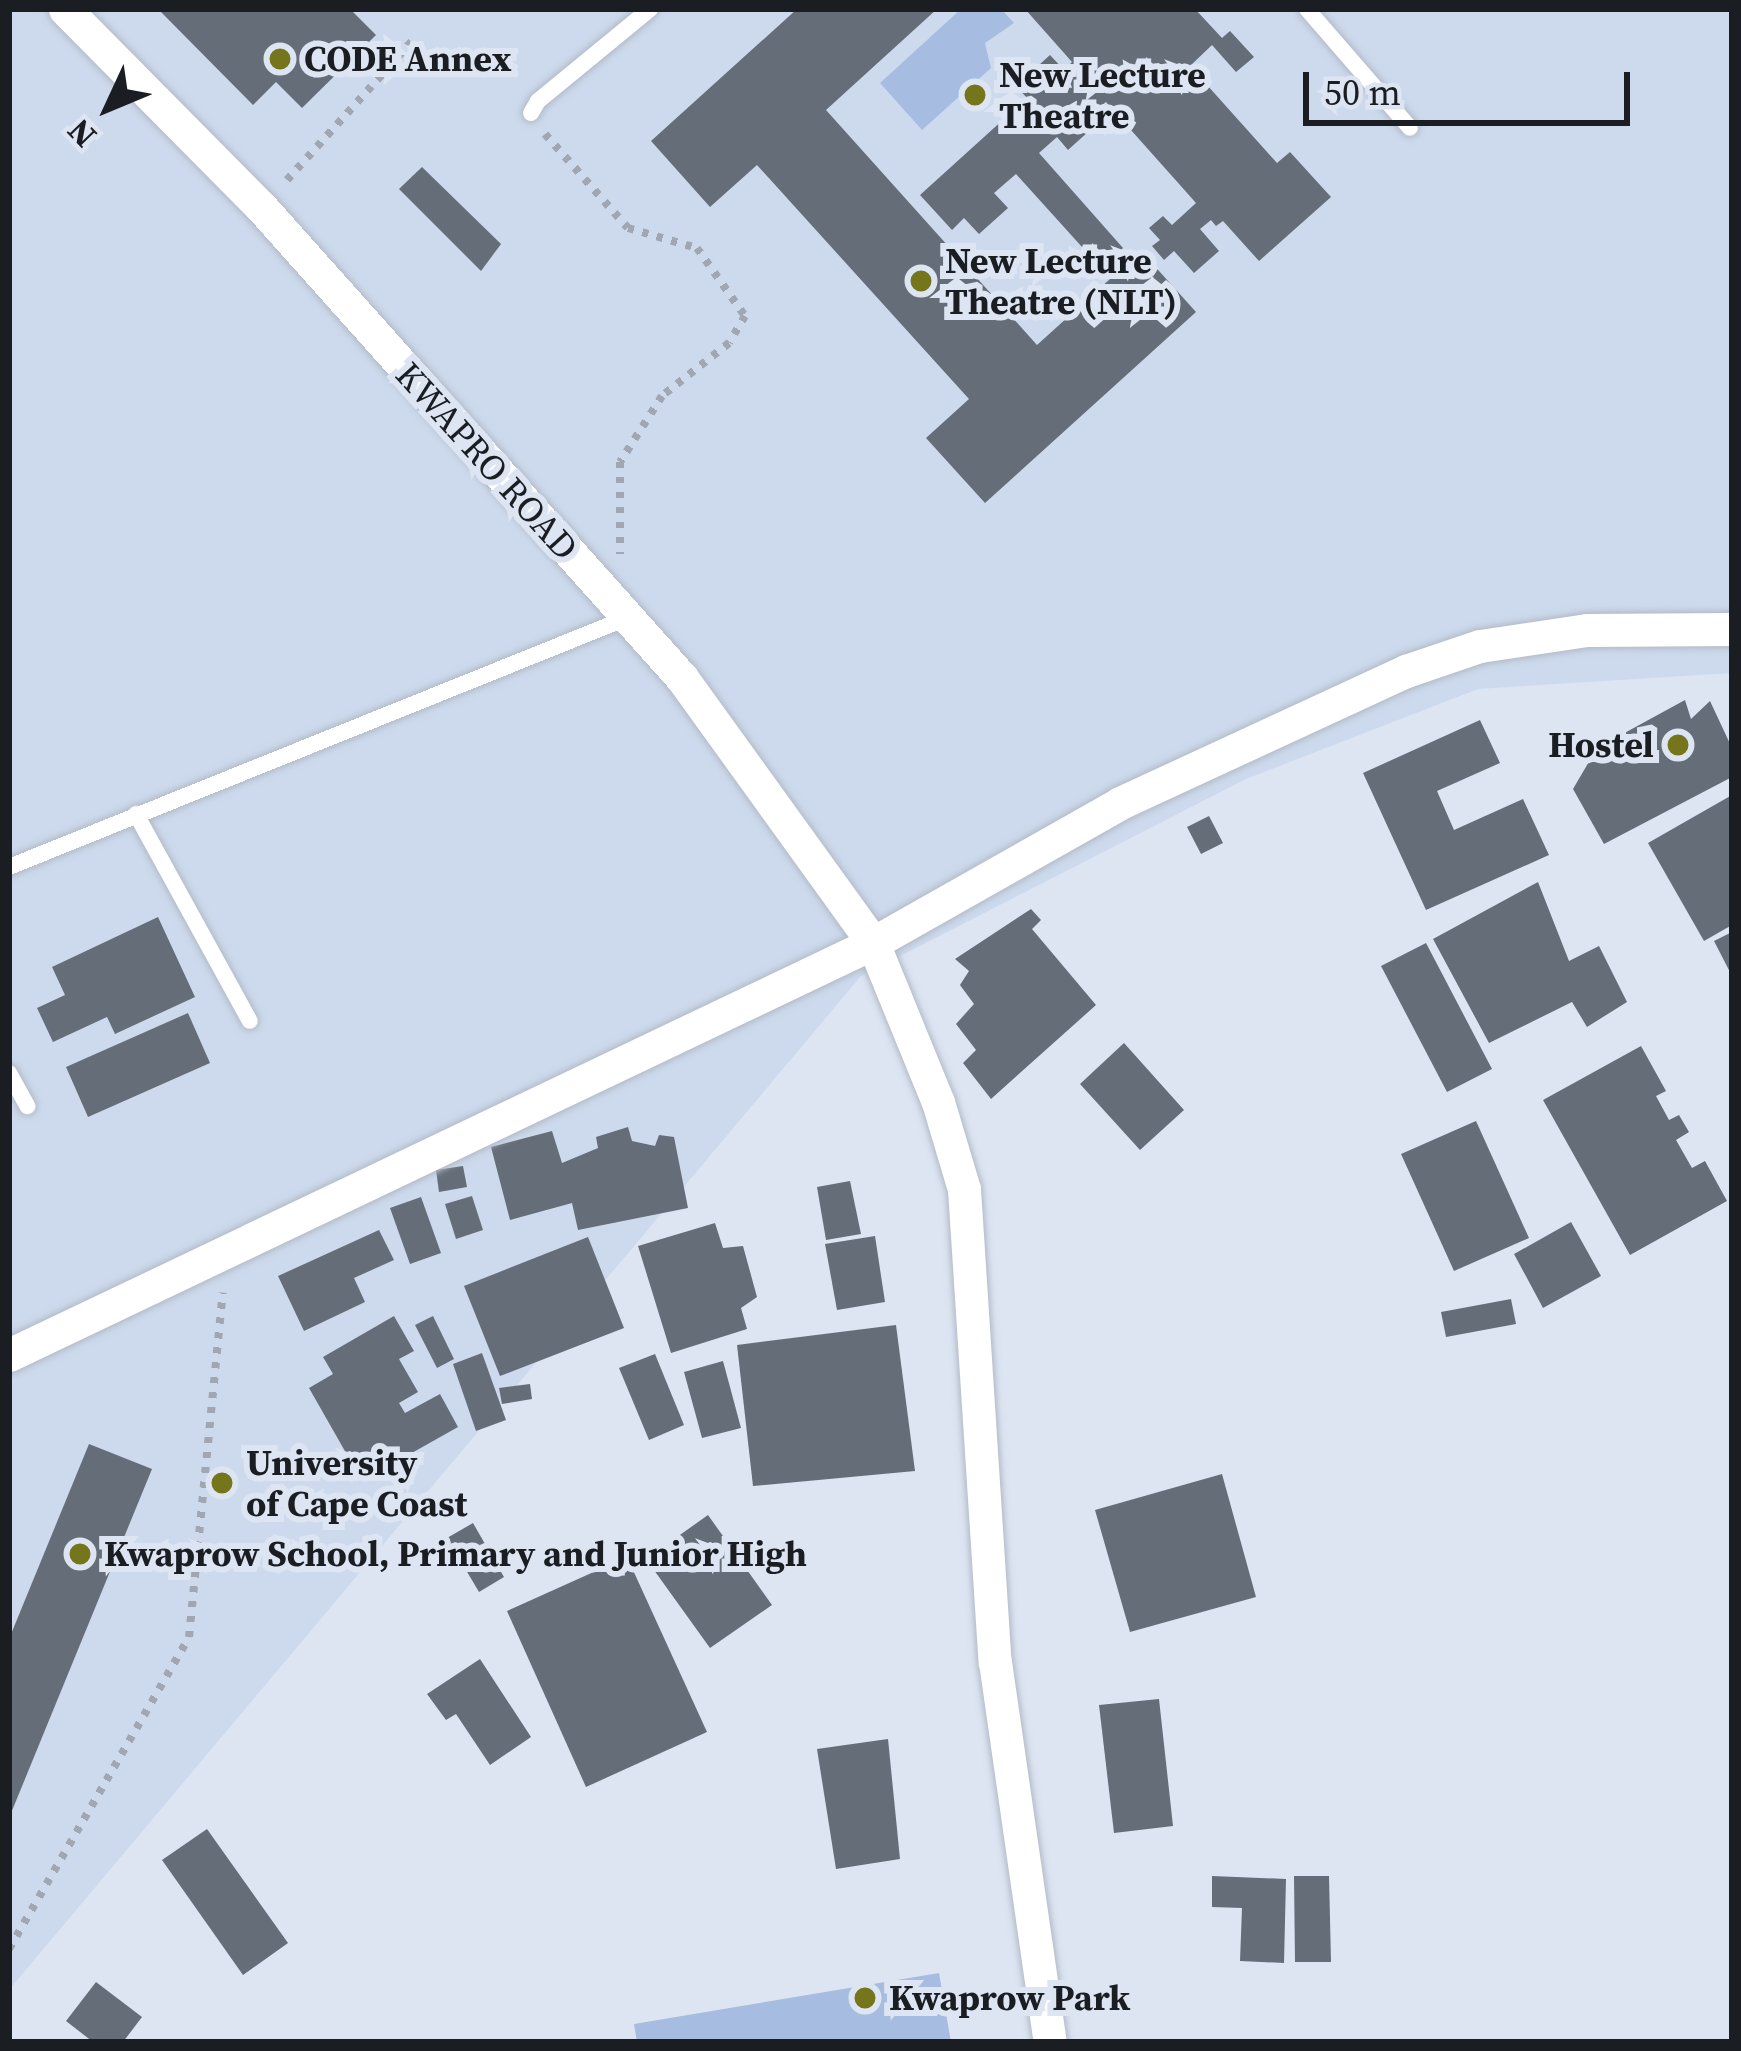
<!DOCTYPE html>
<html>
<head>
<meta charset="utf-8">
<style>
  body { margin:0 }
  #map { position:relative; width:1741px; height:2051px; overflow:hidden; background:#dde5f3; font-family:"Source Serif 4",serif }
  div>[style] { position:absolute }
  .built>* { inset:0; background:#cddaed }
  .green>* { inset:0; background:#a6bce0 }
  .building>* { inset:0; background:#656d78 }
  .path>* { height:8px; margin-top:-4px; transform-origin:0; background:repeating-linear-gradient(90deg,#a0a6b2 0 6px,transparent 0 15px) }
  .roads { filter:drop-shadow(0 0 3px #b2bac7) drop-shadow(0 0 3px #b2bac7) }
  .service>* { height:16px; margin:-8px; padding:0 8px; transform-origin:8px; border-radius:8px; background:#fff }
  .minor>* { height:33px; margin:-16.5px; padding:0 16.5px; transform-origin:16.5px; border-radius:16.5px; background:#fff }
  .dots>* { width:33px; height:33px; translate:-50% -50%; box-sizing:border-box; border:6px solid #dde5f3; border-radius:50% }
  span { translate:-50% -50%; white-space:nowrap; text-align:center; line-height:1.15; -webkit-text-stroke:12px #dde5f3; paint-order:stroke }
  .poi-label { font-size:36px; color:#1a1d22; font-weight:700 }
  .left { translate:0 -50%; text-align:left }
  .right { translate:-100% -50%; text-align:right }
  .street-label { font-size:36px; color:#1a1d22 }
  .frame { position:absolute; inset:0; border:12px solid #1a1d22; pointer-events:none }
  .north { position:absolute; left:48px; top:48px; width:120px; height:120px; -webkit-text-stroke:9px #dde5f3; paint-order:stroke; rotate:226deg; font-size:33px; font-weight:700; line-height:48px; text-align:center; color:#1a1d22 }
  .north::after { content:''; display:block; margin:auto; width:42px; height:54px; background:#1a1d22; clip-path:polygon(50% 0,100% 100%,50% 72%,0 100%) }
  .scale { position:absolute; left:1303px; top:72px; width:327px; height:54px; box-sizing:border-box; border:6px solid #1a1d22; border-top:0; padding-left:15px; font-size:36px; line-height:42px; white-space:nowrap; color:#1a1d22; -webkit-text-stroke:9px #dde5f3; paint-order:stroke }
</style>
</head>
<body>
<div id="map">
  <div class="built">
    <div style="clip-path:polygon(9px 9px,1732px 9px,1732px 673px,1478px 689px,1246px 779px,861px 976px,9px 1990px)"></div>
  </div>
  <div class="green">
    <div style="clip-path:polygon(961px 9px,1001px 9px,1014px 23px,985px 43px,991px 68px,922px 130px,880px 83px)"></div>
    <div style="clip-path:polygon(939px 1973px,951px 2042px,637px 2042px,634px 2024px)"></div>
  </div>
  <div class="building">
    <div style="clip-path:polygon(158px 9px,350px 9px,376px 35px,302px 108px,276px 82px,253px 105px)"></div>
    <div style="clip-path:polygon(797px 9px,937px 9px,826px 110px,1037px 345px,1141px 251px,1196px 312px,985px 503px,926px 438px,969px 399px,757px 165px,710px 207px,651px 141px)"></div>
    <div style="clip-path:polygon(1025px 9px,1195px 9px,1222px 38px,1230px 31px,1254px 57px,1236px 72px,1212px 45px,1190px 66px,1277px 163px,1290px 152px,1331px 197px,1259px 261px,1223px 221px,1216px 226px,1211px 220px,1200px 229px,1219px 251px,1194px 273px,1174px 251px,1164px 260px,1152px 246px,1160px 240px,1149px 228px,1163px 216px,1172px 225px,1196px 203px,1106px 102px,1102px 105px,1109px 113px,1068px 150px,1057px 137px,1039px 153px,1123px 248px,1101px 268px,1016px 174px,994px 193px,1008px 208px,979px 234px,964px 218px,952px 230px,920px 195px,1027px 98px,1016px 86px,1050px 55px,1064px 70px,1072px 62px)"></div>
    <div style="clip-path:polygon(422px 167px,501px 244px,481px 271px,399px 189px)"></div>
    <div style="clip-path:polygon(1685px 700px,1691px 719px,1710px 701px,1732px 748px,1732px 777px,1604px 844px,1573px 789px,1597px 748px)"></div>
    <div style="clip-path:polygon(1480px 720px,1500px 763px,1437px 791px,1454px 830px,1523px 799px,1549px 855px,1426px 910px,1363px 773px)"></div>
    <div style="clip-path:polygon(1732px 795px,1732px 925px,1704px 941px,1648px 843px)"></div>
    <div style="clip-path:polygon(1209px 816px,1223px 843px,1201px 854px,1187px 827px)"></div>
    <div style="clip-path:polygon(1538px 882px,1569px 961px,1599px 946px,1627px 1002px,1587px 1027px,1572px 1002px,1489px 1043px,1433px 939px)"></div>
    <div style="clip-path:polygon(1031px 909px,1041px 920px,1032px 929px,1096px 1005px,991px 1099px,963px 1063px,976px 1050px,956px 1024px,974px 1004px,960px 985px,969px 971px,955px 959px)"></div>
    <div style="clip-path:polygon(158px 917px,195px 997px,115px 1034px,107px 1017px,53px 1042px,37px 1008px,65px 995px,52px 967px)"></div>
    <div style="clip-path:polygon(1732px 932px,1732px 976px,1714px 941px)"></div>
    <div style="clip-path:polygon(1426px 943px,1492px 1069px,1447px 1092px,1381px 966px)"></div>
    <div style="clip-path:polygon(188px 1013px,210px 1063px,88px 1117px,66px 1067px)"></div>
    <div style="clip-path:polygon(1124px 1043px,1184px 1110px,1140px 1150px,1080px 1084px)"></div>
    <div style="clip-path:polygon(1641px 1046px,1666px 1091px,1656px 1096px,1669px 1120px,1679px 1115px,1689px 1132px,1676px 1140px,1692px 1168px,1705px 1161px,1727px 1201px,1630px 1255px,1543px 1100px)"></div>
    <div style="clip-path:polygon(1476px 1121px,1529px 1238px,1454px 1271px,1401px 1154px)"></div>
    <div style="clip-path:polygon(628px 1127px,632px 1141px,655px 1146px,659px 1135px,674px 1137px,688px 1208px,578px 1230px,572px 1203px,510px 1220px,491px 1147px,552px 1131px,562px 1163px,598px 1148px,596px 1137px)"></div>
    <div style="clip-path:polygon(463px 1166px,467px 1187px,439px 1192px,436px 1170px)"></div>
    <div style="clip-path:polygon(850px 1181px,861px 1234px,826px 1240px,817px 1187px)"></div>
    <div style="clip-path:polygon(472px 1196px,483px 1230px,456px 1239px,445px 1204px)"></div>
    <div style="clip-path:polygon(421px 1197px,441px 1253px,410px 1264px,390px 1208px)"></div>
    <div style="clip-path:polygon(1571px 1222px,1601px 1276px,1543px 1308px,1514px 1254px)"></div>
    <div style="clip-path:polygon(715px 1223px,723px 1248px,743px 1246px,757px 1297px,741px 1308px,747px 1329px,671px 1353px,638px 1246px)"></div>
    <div style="clip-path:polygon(379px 1230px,394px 1260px,354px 1278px,365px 1302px,304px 1331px,278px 1276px)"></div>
    <div style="clip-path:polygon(875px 1236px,885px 1302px,837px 1310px,825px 1244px)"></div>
    <div style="clip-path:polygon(588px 1237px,624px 1328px,500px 1376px,464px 1286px)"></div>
    <div style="clip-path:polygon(1511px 1299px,1516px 1324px,1446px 1337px,1441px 1312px)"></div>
    <div style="clip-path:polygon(394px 1316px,414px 1351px,399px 1359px,418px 1392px,399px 1403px,405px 1413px,440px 1394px,458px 1427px,362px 1481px,309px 1388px,333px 1374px,323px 1357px)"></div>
    <div style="clip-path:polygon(433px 1316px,454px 1359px,437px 1368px,415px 1325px)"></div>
    <div style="clip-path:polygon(896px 1325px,915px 1471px,753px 1486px,737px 1345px)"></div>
    <div style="clip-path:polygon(482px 1353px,506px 1420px,476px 1431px,453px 1364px)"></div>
    <div style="clip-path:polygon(655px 1354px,684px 1425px,649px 1440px,619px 1368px)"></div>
    <div style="clip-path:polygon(723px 1361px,741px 1428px,702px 1438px,684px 1372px)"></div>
    <div style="clip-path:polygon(530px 1384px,532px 1399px,502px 1404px,499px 1388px)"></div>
    <div style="clip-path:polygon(89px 1444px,152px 1469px,9px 1818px,9px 1639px)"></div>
    <div style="clip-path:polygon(1222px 1474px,1256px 1597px,1130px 1632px,1095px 1510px)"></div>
    <div style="clip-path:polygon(708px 1515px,772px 1605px,710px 1648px,646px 1559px)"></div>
    <div style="clip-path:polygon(473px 1523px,504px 1577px,479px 1592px,447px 1538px)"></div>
    <div style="clip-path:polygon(627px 1557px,707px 1732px,586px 1787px,507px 1611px)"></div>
    <div style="clip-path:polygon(480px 1659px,531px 1737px,490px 1765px,456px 1714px,446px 1720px,427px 1694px)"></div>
    <div style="clip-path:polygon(1159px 1699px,1173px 1826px,1114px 1833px,1099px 1705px)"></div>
    <div style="clip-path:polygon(888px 1739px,900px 1859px,836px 1869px,817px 1749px)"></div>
    <div style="clip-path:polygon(207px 1829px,288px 1943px,243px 1975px,162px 1860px)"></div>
    <div style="clip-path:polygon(1212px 1876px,1286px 1879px,1284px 1963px,1240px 1961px,1242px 1908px,1212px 1907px)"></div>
    <div style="clip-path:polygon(1294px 1876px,1329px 1876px,1331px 1962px,1295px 1962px)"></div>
    <div style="clip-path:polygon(96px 1982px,142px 2017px,123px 2042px,93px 2042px,66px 2021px)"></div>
  </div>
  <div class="path">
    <div style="left:545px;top:134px;width:125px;rotate:48.6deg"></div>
    <div style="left:628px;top:228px;width:72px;rotate:16.2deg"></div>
    <div style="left:697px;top:248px;width:83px;rotate:54.8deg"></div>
    <div style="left:745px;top:316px;width:31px;rotate:121deg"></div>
    <div style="left:729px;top:343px;width:85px;rotate:141.7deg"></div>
    <div style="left:662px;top:396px;width:78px;rotate:122.5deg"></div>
    <div style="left:620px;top:462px;width:92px;rotate:90deg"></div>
    <div style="left:287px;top:180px;width:187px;rotate:-48deg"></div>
    <div style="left:9px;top:1949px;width:360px;rotate:-60deg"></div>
    <div style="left:189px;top:1637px;width:346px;rotate:-84.4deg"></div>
  </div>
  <div class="roads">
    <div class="service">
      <div style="left:1307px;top:9px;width:157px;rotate:49.1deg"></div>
      <div style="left:531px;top:113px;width:14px;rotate:-60deg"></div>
      <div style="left:538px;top:101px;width:145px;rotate:-39.4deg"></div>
      <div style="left:136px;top:814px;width:236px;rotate:61.2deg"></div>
      <div style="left:9px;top:867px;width:666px;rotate:-21.95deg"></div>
      <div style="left:9px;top:1073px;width:38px;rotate:61deg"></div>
    </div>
    <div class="minor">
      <div style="left:65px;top:9px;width:280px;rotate:45.3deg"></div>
      <div style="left:262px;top:208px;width:630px;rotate:48.22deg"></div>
      <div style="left:682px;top:678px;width:327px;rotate:54.2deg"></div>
      <div style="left:873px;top:943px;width:172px;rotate:67.8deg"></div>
      <div style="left:938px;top:1102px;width:91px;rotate:73.4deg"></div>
      <div style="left:964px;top:1189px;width:474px;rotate:86.3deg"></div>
      <div style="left:995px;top:1662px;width:384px;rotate:81.8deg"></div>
      <div style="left:9px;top:1355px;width:957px;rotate:-25.49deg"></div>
      <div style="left:873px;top:943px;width:284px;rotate:-29.5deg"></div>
      <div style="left:1120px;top:803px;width:315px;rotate:-24.8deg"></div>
      <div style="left:1406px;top:671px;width:78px;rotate:-18.7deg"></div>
      <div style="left:1480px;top:646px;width:108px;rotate:-8.5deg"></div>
      <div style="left:1587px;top:630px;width:145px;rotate:-0.4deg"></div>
    </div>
  </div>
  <div class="dots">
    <div style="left:280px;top:59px;background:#75751c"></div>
    <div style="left:975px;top:95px;background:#75751c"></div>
    <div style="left:921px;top:281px;background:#75751c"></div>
    <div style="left:1678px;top:745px;background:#75751c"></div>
    <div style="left:222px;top:1483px;background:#75751c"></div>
    <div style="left:80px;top:1554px;background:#75751c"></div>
    <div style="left:865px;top:1998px;background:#75751c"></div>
  </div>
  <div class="poi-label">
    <span class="left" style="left:304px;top:59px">CODE Annex</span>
    <span class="left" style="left:999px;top:95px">New Lecture<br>Theatre</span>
    <span class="left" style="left:945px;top:281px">New Lecture<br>Theatre (NLT)</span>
    <span class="right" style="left:1654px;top:745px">Hostel</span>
    <span class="left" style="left:246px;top:1483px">University<br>of Cape Coast</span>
    <span class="left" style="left:104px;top:1554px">Kwaprow School, Primary and Junior High</span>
    <span class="left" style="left:889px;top:1998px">Kwaprow Park</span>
  </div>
  <div class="street-label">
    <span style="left:487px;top:461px;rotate:48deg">KWAPRO ROAD</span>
  </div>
  <div class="frame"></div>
  <div class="north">N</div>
  <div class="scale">50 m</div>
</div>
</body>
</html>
